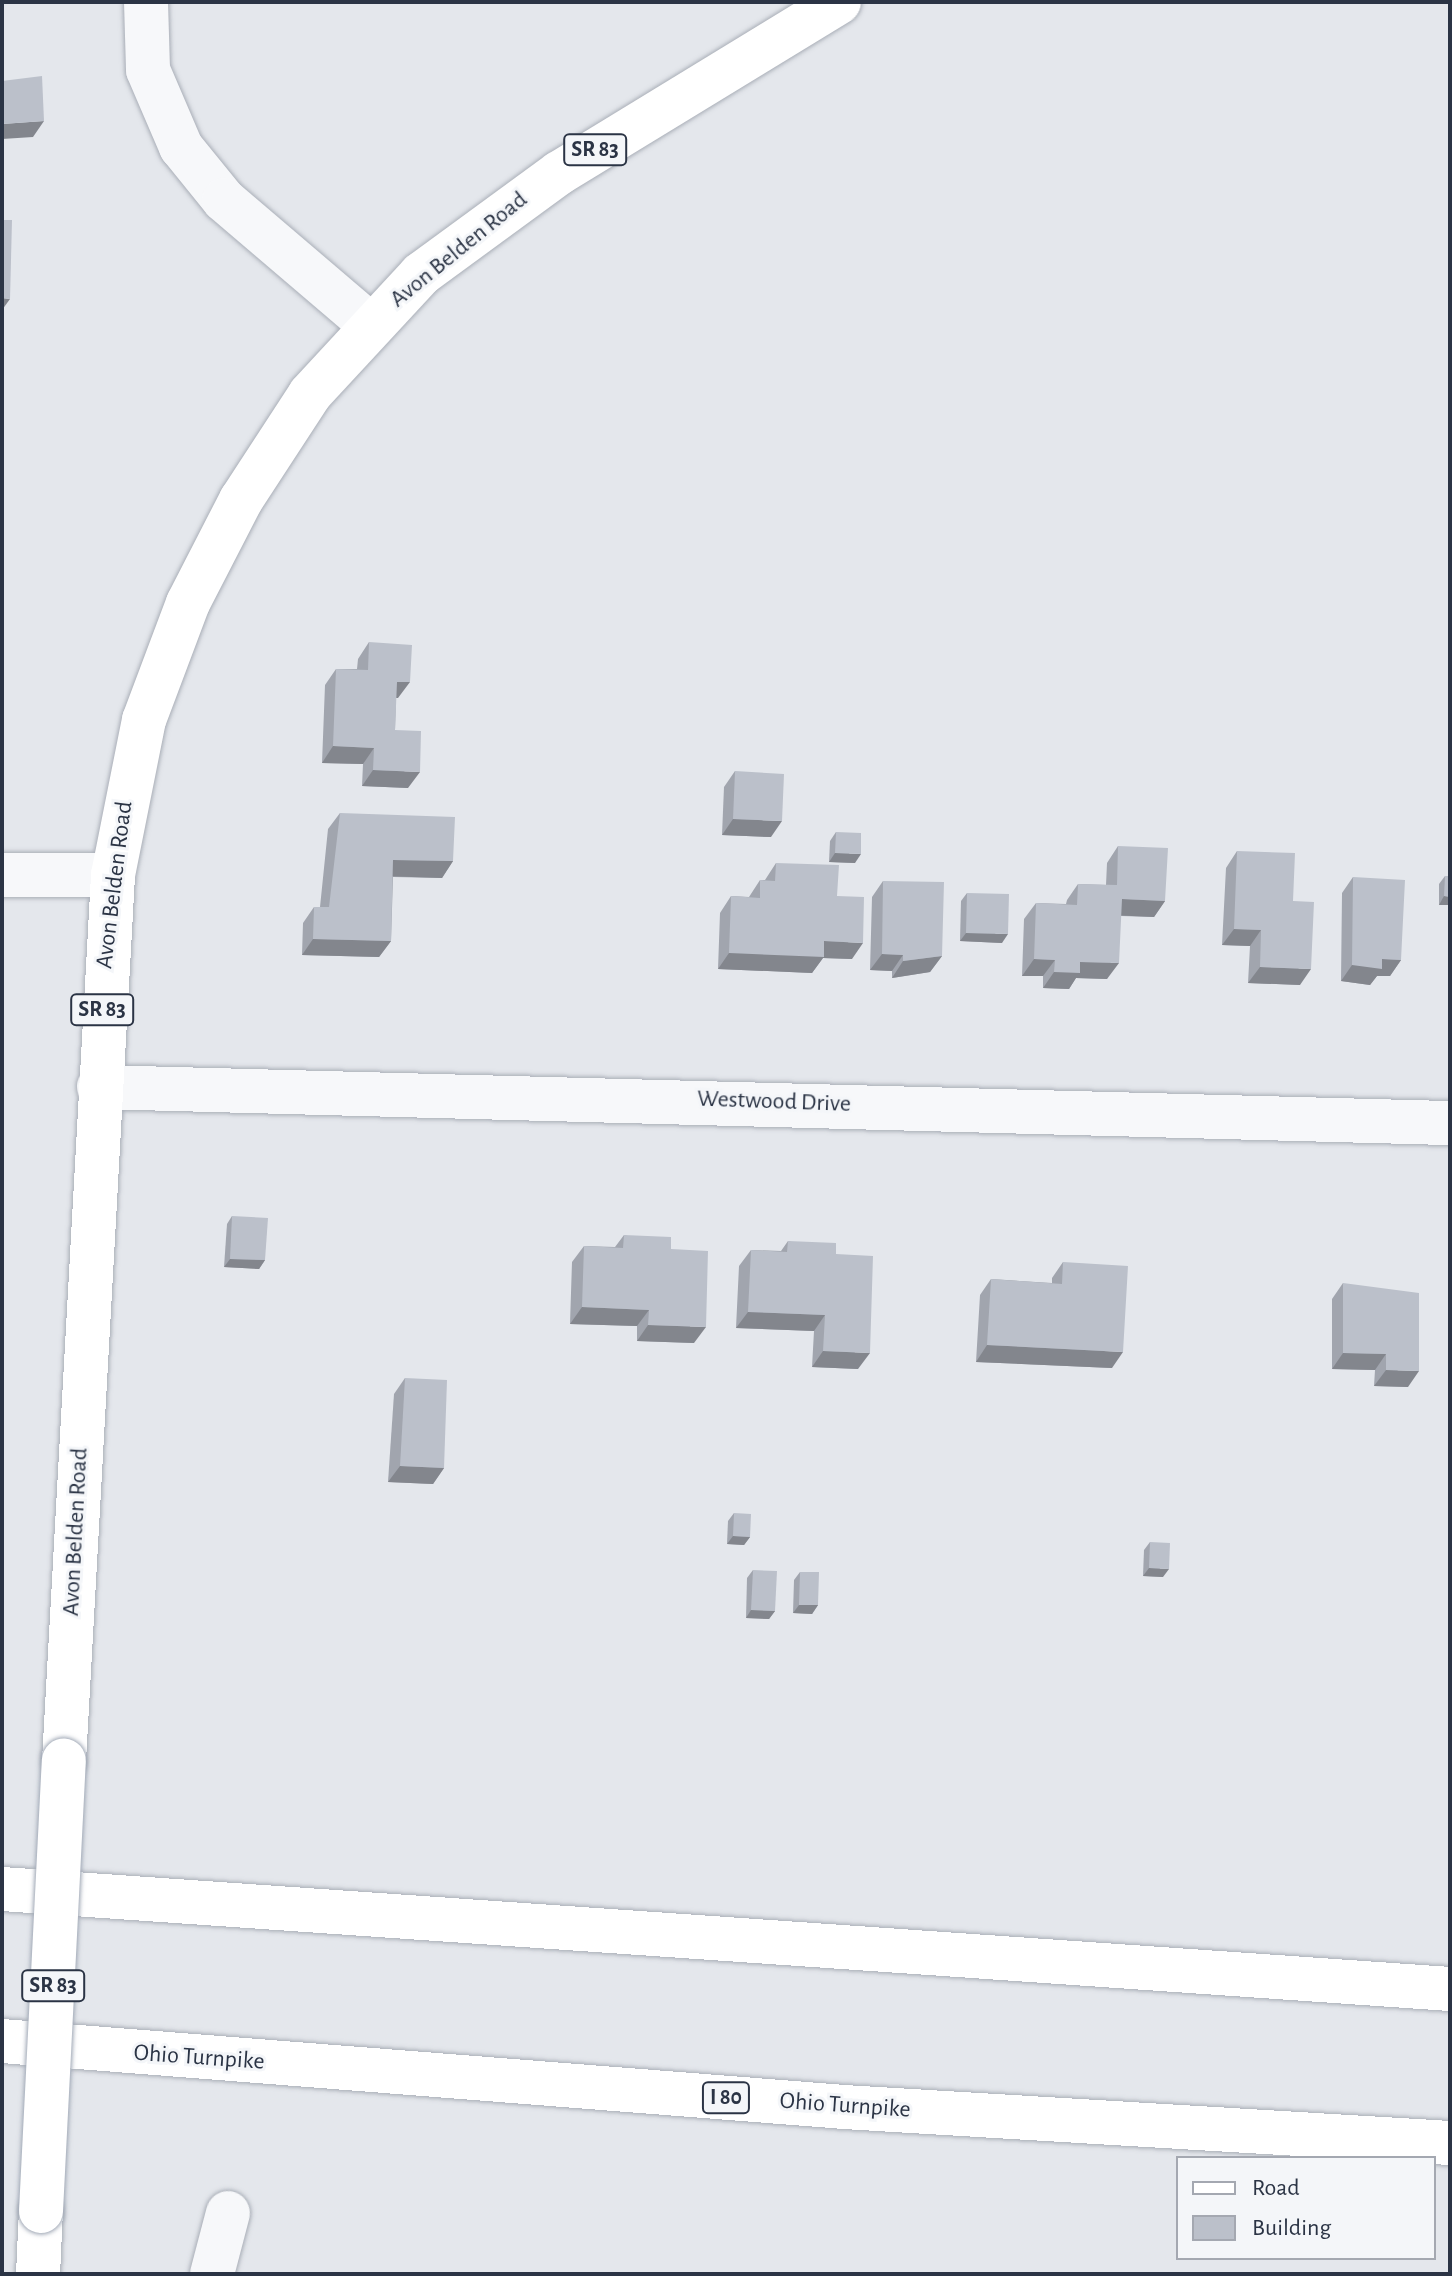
<!DOCTYPE html>
<html>
<head>
<meta charset="utf-8">
<style>
  body { margin:0 }
  #map { position:relative; width:1452px; height:2276px; overflow:hidden; background:#e4e7ec; font-family:"Alegreya Sans",sans-serif }
  div>[style] { position:absolute }
  .roads { filter:drop-shadow(0 0 2px #a9aeb7) drop-shadow(0 0 2px #a9aeb7) }
  .minor>* { height:44px; margin:-22px; padding:0 22px; transform-origin:22px; border-radius:22px; background:#f7f8fa }
  .major>* { height:44px; margin:-22px; padding:0 22px; transform-origin:22px; border-radius:22px; background:#fff }
  .highway>* { height:44px; margin:-22px; padding:0 22px; transform-origin:22px; border-radius:22px; background:#fff }
  .bridges { filter:drop-shadow(0 0 2px #a3abb8) drop-shadow(0 0 2px #a3abb8) }
  .major-bridge>* { height:44px; margin:-22px; padding:0 22px; transform-origin:22px; border-radius:22px; background:#fff }
  .wall>* { inset:0; background:#a1a5ae }
  .shaded-wall>* { inset:0; background:#83868d }
  .building>* { inset:0; background:#bbc0ca }
  span { translate:-50% -50%; white-space:nowrap; text-align:center; line-height:1.15; -webkit-text-stroke:6px #f4f6f9; paint-order:stroke }
  .shield-label span { padding:2px 6px; background:#f4f6f9; border:2px solid; border-radius:6px; -webkit-text-stroke-width:0 }
  .shield-label { font-size:22px; color:#2b3445; font-weight:700 }
  .street-label { font-size:24px; color:#2b3445 }
  .frame { position:absolute; inset:0; border:4px solid #2b3445; pointer-events:none }
  .legend { position:absolute; left:1176px; top:2156px; width:260px; height:104px; box-sizing:border-box; background:#f4f6f9; border:2px solid #a4a8b1; margin:0; padding:10px 14px; list-style:none; font-size:24px; color:#2b3445 }
  .legend li { display:flex; align-items:center; gap:16px; height:40px }
  .legend b { width:40px; border:2px solid #a4a8b1 }
</style>
</head>
<body>
<div id="map">
  <div class="roads">
    <div class="minor">
      <div style="left:146px;top:2px;width:68px;rotate:88.3deg"></div>
      <div style="left:148px;top:70px;width:84px;rotate:66.8deg"></div>
      <div style="left:181px;top:147px;width:68px;rotate:50.9deg"></div>
      <div style="left:224px;top:200px;width:191px;rotate:40.5deg"></div>
      <div style="left:2px;top:875px;width:111px"></div>
      <div style="left:99px;top:1087px;width:1351px;rotate:1.53deg"></div>
      <div style="left:212px;top:2274px;width:63px;rotate:-75.3deg"></div>
    </div>
    <div class="major">
      <div style="left:64px;top:1761px;width:887px;rotate:-86.83deg"></div>
      <div style="left:113px;top:875px;width:158px;rotate:-78.7deg"></div>
      <div style="left:144px;top:720px;width:125px;rotate:-69.4deg"></div>
      <div style="left:188px;top:603px;width:116px;rotate:-62.8deg"></div>
      <div style="left:241px;top:500px;width:126px;rotate:-56.9deg"></div>
      <div style="left:310px;top:394px;width:163px;rotate:-47.2deg"></div>
      <div style="left:421px;top:274px;width:171px;rotate:-36.2deg"></div>
      <div style="left:559px;top:173px;width:328px;rotate:-31.4deg"></div>
      <div style="left:38px;top:2274px;width:63px;rotate:-87.3deg"></div>
    </div>
    <div class="highway">
      <div style="left:2px;top:1889px;width:1451px;rotate:3.95deg"></div>
      <div style="left:2px;top:2041px;width:845px;rotate:4.48deg"></div>
      <div style="left:844px;top:2107px;width:607px;rotate:3.4deg"></div>
    </div>
  </div>
  <div class="bridges">
    <div class="major-bridge">
      <div style="left:41px;top:2211px;width:451px;rotate:-87.1deg"></div>
    </div>
  </div>
  <div class="wall">
    <div style="clip-path:polygon(369px 642px,398px 698px,396px 698px,395px 730px,408px 788px,362px 786px,363px 764px,322px 763px,325px 685px,336px 669px,357px 669px,358px 659px)"></div>
    <div style="clip-path:polygon(735px 771px,771px 837px,722px 835px,724px 787px)"></div>
    <div style="clip-path:polygon(340px 813px,453px 861px,442px 878px,393px 877px,391px 941px,379px 957px,302px 955px,303px 923px,314px 907px,320px 907px,328px 829px)"></div>
    <div style="clip-path:polygon(836px 832px,855px 863px,829px 862px,830px 841px)"></div>
    <div style="clip-path:polygon(1118px 846px,1165px 901px,1154px 917px,1121px 916px,1107px 979px,1076px 978px,1069px 989px,1043px 988px,1043px 976px,1022px 976px,1024px 919px,1036px 903px,1066px 904px,1067px 900px,1078px 884px,1106px 885px,1107px 863px)"></div>
    <div style="clip-path:polygon(1237px 851px,1293px 901px,1300px 985px,1248px 983px,1250px 946px,1222px 945px,1226px 868px)"></div>
    <div style="clip-path:polygon(776px 863px,837px 896px,852px 959px,823px 958px,812px 973px,718px 969px,720px 913px,731px 896px,749px 897px,760px 880px,765px 880px)"></div>
    <div style="clip-path:polygon(1445px 876px,1450px 876px,1450px 905px,1439px 905px,1439px 884px)"></div>
    <div style="clip-path:polygon(1353px 877px,1401px 960px,1390px 976px,1377px 976px,1370px 985px,1341px 981px,1342px 893px)"></div>
    <div style="clip-path:polygon(883px 881px,942px 956px,930px 972px,892px 978px,892px 971px,870px 970px,872px 897px)"></div>
    <div style="clip-path:polygon(967px 893px,1002px 943px,960px 941px,961px 901px)"></div>
    <div style="clip-path:polygon(232px 1216px,265px 1260px,259px 1269px,224px 1267px,227px 1224px)"></div>
    <div style="clip-path:polygon(624px 1235px,671px 1249px,694px 1343px,637px 1341px,637px 1326px,570px 1324px,572px 1262px,584px 1246px,615px 1247px)"></div>
    <div style="clip-path:polygon(788px 1241px,836px 1254px,858px 1369px,812px 1367px,814px 1331px,736px 1328px,739px 1266px,751px 1250px,781px 1251px)"></div>
    <div style="clip-path:polygon(1063px 1262px,1112px 1368px,976px 1362px,980px 1295px,991px 1279px,1052px 1283px,1052px 1278px)"></div>
    <div style="clip-path:polygon(1343px 1283px,1408px 1387px,1374px 1386px,1375px 1370px,1332px 1369px,1332px 1299px)"></div>
    <div style="clip-path:polygon(405px 1378px,444px 1468px,433px 1484px,388px 1482px,394px 1394px)"></div>
    <div style="clip-path:polygon(734px 1513px,750px 1537px,744px 1545px,727px 1544px,728px 1521px)"></div>
    <div style="clip-path:polygon(1150px 1542px,1163px 1577px,1143px 1576px,1144px 1550px)"></div>
    <div style="clip-path:polygon(753px 1570px,775px 1611px,769px 1619px,746px 1618px,747px 1578px)"></div>
    <div style="clip-path:polygon(800px 1572px,818px 1605px,812px 1614px,793px 1613px,794px 1580px)"></div>
  </div>
  <div class="shaded-wall">
    <div style="clip-path:polygon(44px 121px,33px 137px,2px 139px,2px 124px)"></div>
    <div style="clip-path:polygon(2px 298px,10px 299px,2px 310px)"></div>
    <div style="clip-path:polygon(397px 682px,410px 682px,398px 698px,385px 698px)"></div>
    <div style="clip-path:polygon(333px 746px,374px 748px,363px 764px,322px 763px)"></div>
    <div style="clip-path:polygon(373px 770px,420px 772px,408px 788px,362px 786px)"></div>
    <div style="clip-path:polygon(733px 819px,782px 821px,771px 837px,722px 835px)"></div>
    <div style="clip-path:polygon(835px 853px,861px 854px,855px 863px,829px 862px)"></div>
    <div style="clip-path:polygon(393px 860px,453px 861px,442px 878px,382px 876px)"></div>
    <div style="clip-path:polygon(1444px 896px,1450px 897px,1450px 905px,1439px 905px)"></div>
    <div style="clip-path:polygon(1122px 899px,1165px 901px,1154px 917px,1110px 915px)"></div>
    <div style="clip-path:polygon(1234px 929px,1261px 930px,1250px 946px,1222px 945px)"></div>
    <div style="clip-path:polygon(966px 933px,1008px 934px,1002px 943px,960px 941px)"></div>
    <div style="clip-path:polygon(313px 939px,391px 941px,379px 957px,302px 955px)"></div>
    <div style="clip-path:polygon(824px 941px,863px 943px,852px 959px,823px 958px,812px 973px,718px 969px,729px 953px)"></div>
    <div style="clip-path:polygon(882px 954px,903px 955px,892px 971px,870px 970px)"></div>
    <div style="clip-path:polygon(942px 956px,930px 972px,892px 978px,903px 961px)"></div>
    <div style="clip-path:polygon(1034px 959px,1055px 960px,1043px 976px,1022px 976px)"></div>
    <div style="clip-path:polygon(1382px 959px,1401px 960px,1390px 976px,1377px 976px,1370px 985px,1341px 981px,1352px 965px)"></div>
    <div style="clip-path:polygon(1080px 962px,1119px 963px,1107px 979px,1076px 978px,1069px 989px,1043px 988px,1054px 972px)"></div>
    <div style="clip-path:polygon(1260px 967px,1311px 969px,1300px 985px,1248px 983px)"></div>
    <div style="clip-path:polygon(230px 1259px,265px 1260px,259px 1269px,224px 1267px)"></div>
    <div style="clip-path:polygon(582px 1307px,649px 1310px,637px 1326px,570px 1324px)"></div>
    <div style="clip-path:polygon(748px 1312px,825px 1315px,814px 1331px,736px 1328px)"></div>
    <div style="clip-path:polygon(648px 1325px,706px 1327px,694px 1343px,637px 1341px)"></div>
    <div style="clip-path:polygon(987px 1345px,1123px 1352px,1112px 1368px,976px 1362px)"></div>
    <div style="clip-path:polygon(823px 1351px,870px 1353px,858px 1369px,812px 1367px)"></div>
    <div style="clip-path:polygon(1343px 1353px,1386px 1354px,1375px 1370px,1332px 1369px)"></div>
    <div style="clip-path:polygon(1386px 1370px,1419px 1371px,1408px 1387px,1374px 1386px)"></div>
    <div style="clip-path:polygon(400px 1466px,444px 1468px,433px 1484px,388px 1482px)"></div>
    <div style="clip-path:polygon(733px 1536px,750px 1537px,744px 1545px,727px 1544px)"></div>
    <div style="clip-path:polygon(1149px 1568px,1169px 1569px,1163px 1577px,1143px 1576px)"></div>
    <div style="clip-path:polygon(799px 1605px,818px 1605px,812px 1614px,793px 1613px)"></div>
    <div style="clip-path:polygon(751px 1610px,775px 1611px,769px 1619px,746px 1618px)"></div>
  </div>
  <div class="building">
    <div style="clip-path:polygon(42px 76px,44px 121px,2px 124px,2px 81px)"></div>
    <div style="clip-path:polygon(2px 220px,12px 220px,10px 299px,2px 298px)"></div>
    <div style="clip-path:polygon(369px 642px,412px 645px,410px 682px,397px 682px,395px 730px,421px 731px,420px 772px,373px 770px,374px 748px,333px 746px,336px 669px,368px 670px)"></div>
    <div style="clip-path:polygon(735px 771px,784px 774px,782px 821px,733px 819px)"></div>
    <div style="clip-path:polygon(340px 813px,455px 817px,453px 861px,393px 860px,391px 941px,313px 939px,314px 907px,329px 907px)"></div>
    <div style="clip-path:polygon(836px 832px,861px 833px,861px 854px,835px 853px)"></div>
    <div style="clip-path:polygon(1118px 846px,1168px 848px,1165px 901px,1122px 899px,1119px 963px,1080px 962px,1080px 973px,1054px 972px,1055px 960px,1034px 959px,1036px 903px,1077px 905px,1078px 884px,1117px 885px)"></div>
    <div style="clip-path:polygon(1237px 851px,1295px 853px,1293px 901px,1314px 902px,1311px 969px,1260px 967px,1261px 930px,1234px 929px)"></div>
    <div style="clip-path:polygon(776px 863px,839px 865px,837px 896px,864px 897px,863px 943px,824px 941px,824px 957px,729px 953px,731px 896px,760px 898px,760px 880px,775px 881px)"></div>
    <div style="clip-path:polygon(1445px 876px,1450px 876px,1450px 897px,1444px 896px)"></div>
    <div style="clip-path:polygon(1353px 877px,1405px 880px,1401px 960px,1382px 959px,1382px 969px,1352px 965px)"></div>
    <div style="clip-path:polygon(883px 881px,944px 882px,942px 956px,903px 961px,903px 955px,882px 954px)"></div>
    <div style="clip-path:polygon(967px 893px,1009px 894px,1008px 934px,966px 933px)"></div>
    <div style="clip-path:polygon(232px 1216px,268px 1218px,265px 1260px,230px 1259px)"></div>
    <div style="clip-path:polygon(624px 1235px,671px 1237px,671px 1249px,708px 1251px,706px 1327px,648px 1325px,649px 1310px,582px 1307px,584px 1246px,623px 1248px)"></div>
    <div style="clip-path:polygon(788px 1241px,836px 1243px,836px 1254px,873px 1256px,870px 1353px,823px 1351px,825px 1315px,748px 1312px,751px 1250px,787px 1252px)"></div>
    <div style="clip-path:polygon(1063px 1262px,1128px 1266px,1123px 1352px,987px 1345px,991px 1279px,1062px 1284px)"></div>
    <div style="clip-path:polygon(1343px 1283px,1419px 1293px,1419px 1371px,1386px 1370px,1386px 1354px,1343px 1353px)"></div>
    <div style="clip-path:polygon(405px 1378px,447px 1380px,444px 1468px,400px 1466px)"></div>
    <div style="clip-path:polygon(734px 1513px,751px 1514px,750px 1537px,733px 1536px)"></div>
    <div style="clip-path:polygon(1150px 1542px,1170px 1543px,1169px 1569px,1149px 1568px)"></div>
    <div style="clip-path:polygon(753px 1570px,777px 1571px,775px 1611px,751px 1610px)"></div>
    <div style="clip-path:polygon(800px 1572px,819px 1572px,818px 1605px,799px 1605px)"></div>
  </div>
  <div class="shield-label">
    <span style="left:595px;top:150px">SR 83</span>
    <span style="left:102px;top:1010px">SR 83</span>
    <span style="left:53px;top:1986px">SR 83</span>
    <span style="left:726px;top:2098px">I 80</span>
  </div>
  <div class="street-label">
    <span style="left:459px;top:250px;rotate:-39deg">Avon Belden Road</span>
    <span style="left:115px;top:885px;rotate:-83deg">Avon Belden Road</span>
    <span style="left:774px;top:1102px;rotate:2deg">Westwood Drive</span>
    <span style="left:76px;top:1532px;rotate:-87deg">Avon Belden Road</span>
    <span style="left:199px;top:2058px;rotate:4deg">Ohio Turnpike</span>
    <span style="left:845px;top:2106px;rotate:4deg">Ohio Turnpike</span>
  </div>
  <div class="frame"></div>
  <ul class="legend">
  <li><b style="height:10px;background:#fff"></b>Road</li>
  <li><b style="height:22px;background:#bbc0ca"></b>Building</li>
  </ul>
</div>
</body>
</html>
